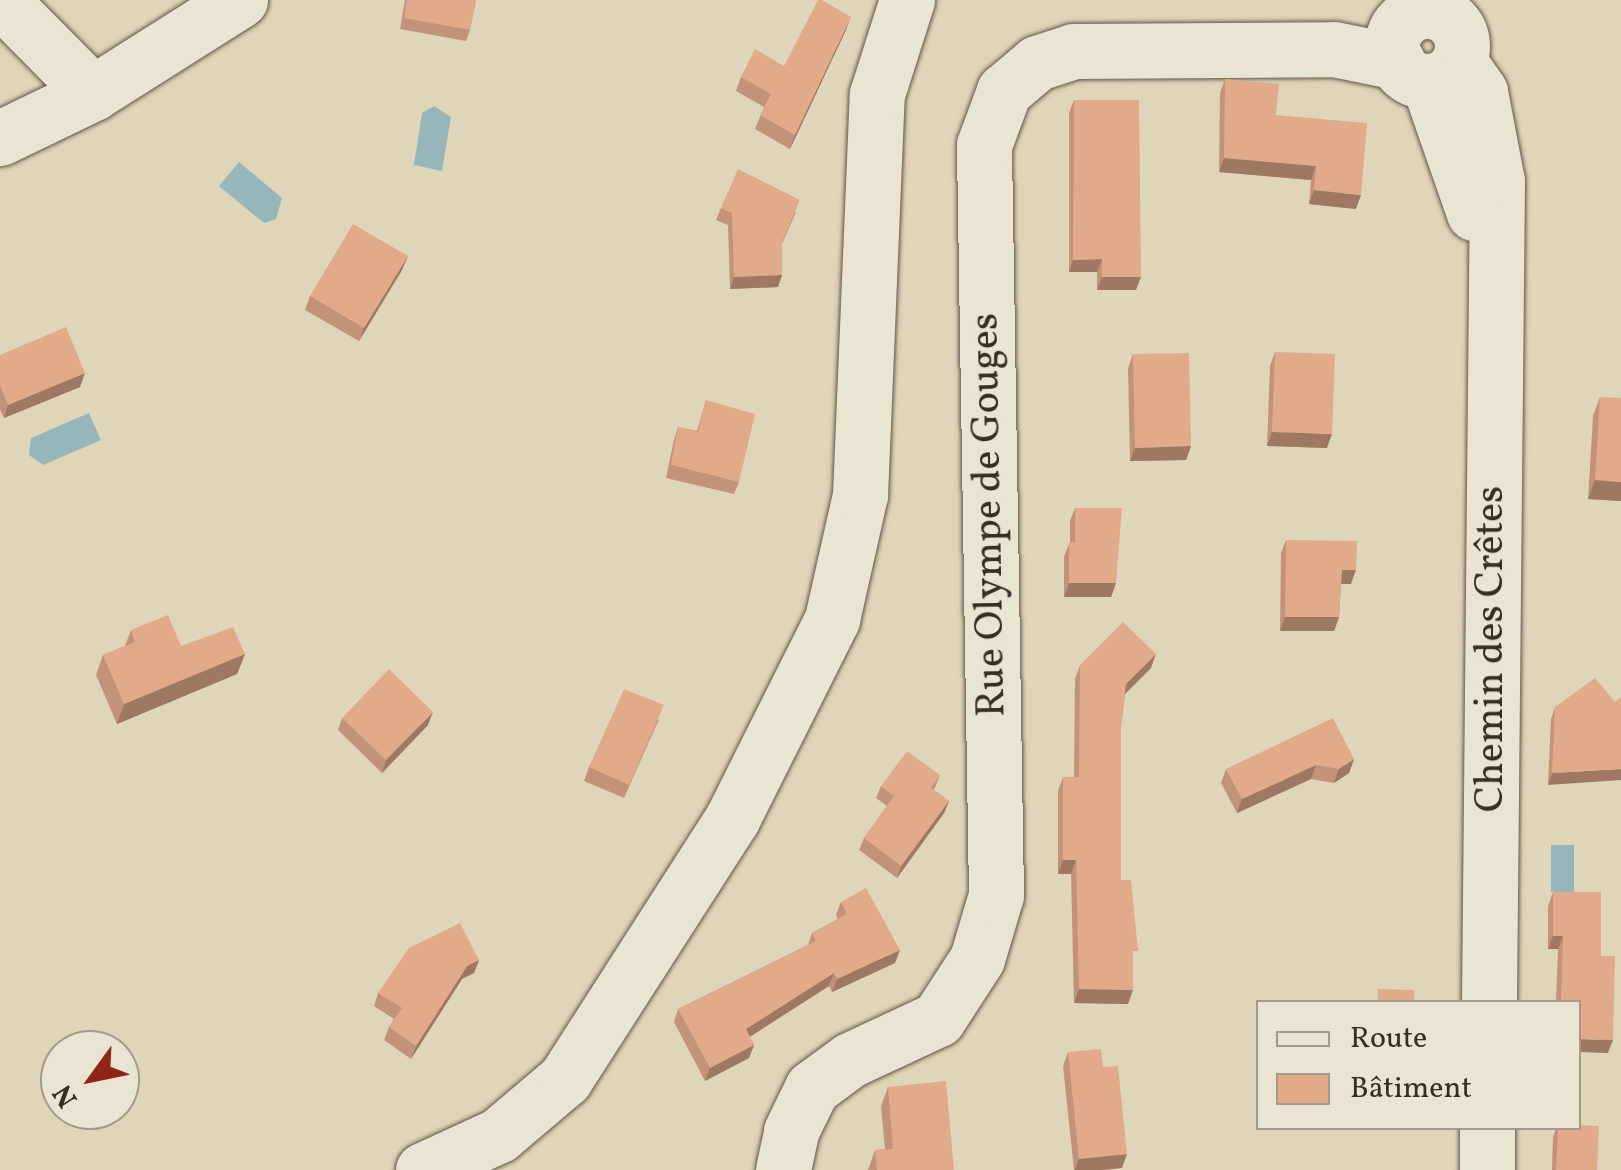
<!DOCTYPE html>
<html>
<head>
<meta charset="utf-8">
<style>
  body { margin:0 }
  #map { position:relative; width:1621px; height:1170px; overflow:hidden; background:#dfd5b9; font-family:Vollkorn,serif }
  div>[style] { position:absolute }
  .water>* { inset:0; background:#97b6b9 }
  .roads { filter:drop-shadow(0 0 2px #625647) drop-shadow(0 0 2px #625647) }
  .minor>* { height:55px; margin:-27.5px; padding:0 27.5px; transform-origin:27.5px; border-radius:27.5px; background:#eae4d2 }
  .minor>.ring { margin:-27.5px; padding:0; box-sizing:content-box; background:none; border:55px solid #eae4d2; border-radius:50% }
  .wall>* { inset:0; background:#c29378 }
  .shaded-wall>* { inset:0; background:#9e7861 }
  .building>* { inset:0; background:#e1ab8b }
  span { translate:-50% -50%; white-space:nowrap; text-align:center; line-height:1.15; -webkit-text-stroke:8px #eae4d2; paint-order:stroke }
  .street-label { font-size:40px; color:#392c21 }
  .legend { position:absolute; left:1256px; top:1000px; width:325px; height:130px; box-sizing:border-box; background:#eae4d2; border:2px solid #a39a8b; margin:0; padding:12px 18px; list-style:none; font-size:30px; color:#392c21 }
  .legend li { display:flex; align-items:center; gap:20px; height:50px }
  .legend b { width:50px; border:2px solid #a39a8b }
  .north { position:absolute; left:40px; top:1030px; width:100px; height:100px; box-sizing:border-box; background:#eae4d2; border:2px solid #a39a8b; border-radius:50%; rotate:237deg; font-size:28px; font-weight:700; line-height:40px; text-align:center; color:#392c21 }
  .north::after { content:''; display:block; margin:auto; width:35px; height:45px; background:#8f2418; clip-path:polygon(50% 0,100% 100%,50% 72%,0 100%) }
</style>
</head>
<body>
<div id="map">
  <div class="water">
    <div style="clip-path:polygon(434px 106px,451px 117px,442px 171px,414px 165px,422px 113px)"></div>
    <div style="clip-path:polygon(239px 162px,282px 198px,276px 219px,264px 223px,219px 186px)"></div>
    <div style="clip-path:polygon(89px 413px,101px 440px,43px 465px,29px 455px,31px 438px)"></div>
    <div style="clip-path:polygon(1551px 845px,1574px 845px,1574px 892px,1551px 892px)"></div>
  </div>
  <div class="roads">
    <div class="minor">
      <div style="left:1px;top:0;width:131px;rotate:45.3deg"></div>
      <div class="ring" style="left:1392px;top:11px;width:15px;height:15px"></div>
      <div style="left:1460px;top:63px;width:35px;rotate:55deg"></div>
      <div style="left:1480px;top:92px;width:91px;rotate:79.2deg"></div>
      <div style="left:1497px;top:181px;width:821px;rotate:90.56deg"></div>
      <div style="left:1428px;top:81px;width:140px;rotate:70.8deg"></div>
      <div style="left:0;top:138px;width:103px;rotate:-25.8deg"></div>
      <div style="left:93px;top:93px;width:174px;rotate:-32.3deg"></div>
      <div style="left:423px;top:1170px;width:84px;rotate:-24.7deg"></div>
      <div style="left:499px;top:1135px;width:87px;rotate:-40.3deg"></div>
      <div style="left:565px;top:1079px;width:309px;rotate:-57.3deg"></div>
      <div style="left:732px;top:819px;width:224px;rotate:-63.4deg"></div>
      <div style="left:832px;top:619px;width:127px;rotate:-77.3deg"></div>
      <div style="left:860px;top:495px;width:401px;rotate:-87.6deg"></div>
      <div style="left:877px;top:94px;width:99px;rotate:-72.3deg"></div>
      <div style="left:783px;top:1170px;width:40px;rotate:-78deg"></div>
      <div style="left:791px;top:1131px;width:48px;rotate:-64deg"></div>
      <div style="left:812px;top:1088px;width:47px;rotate:-36.4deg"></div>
      <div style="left:850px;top:1060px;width:97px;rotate:-25deg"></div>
      <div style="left:938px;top:1019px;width:72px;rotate:-57deg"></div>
      <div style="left:977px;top:959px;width:67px;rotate:-73.5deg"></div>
      <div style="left:996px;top:895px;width:750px;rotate:-90.92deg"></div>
      <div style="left:984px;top:145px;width:58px;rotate:-69.7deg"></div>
      <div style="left:1004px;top:91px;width:43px;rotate:-40.3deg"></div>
      <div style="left:1037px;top:63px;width:38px;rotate:-18deg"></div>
      <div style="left:1073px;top:51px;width:261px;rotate:-0.4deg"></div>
      <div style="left:1334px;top:49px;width:65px;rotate:11.5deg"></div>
      <div style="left:1487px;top:1170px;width:42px;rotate:-90deg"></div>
    </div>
  </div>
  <div class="wall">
    <div style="clip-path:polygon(405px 0,476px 0,470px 30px,466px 41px,400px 29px)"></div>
    <div style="clip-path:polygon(846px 30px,790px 149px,755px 129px,764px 107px,736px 91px,741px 77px,784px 66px)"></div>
    <div style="clip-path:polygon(1225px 79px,1276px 115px,1356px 209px,1309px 204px,1311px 180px,1219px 172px,1220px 93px)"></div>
    <div style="clip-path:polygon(1074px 100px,1136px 290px,1097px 290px,1097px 272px,1069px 272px,1069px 113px)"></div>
    <div style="clip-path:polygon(721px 208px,796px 212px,782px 244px,782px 275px,778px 287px,730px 289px,728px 225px,716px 220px)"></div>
    <div style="clip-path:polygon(408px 256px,402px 270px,359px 341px,305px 310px,310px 296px)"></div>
    <div style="clip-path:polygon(1275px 352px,1327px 448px,1267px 446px,1270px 366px)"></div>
    <div style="clip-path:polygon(1133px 354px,1191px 446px,1186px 460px,1130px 461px,1128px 368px)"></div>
    <div style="clip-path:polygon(0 355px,80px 387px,4px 418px,0 410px)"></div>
    <div style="clip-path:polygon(1600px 397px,1621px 501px,1588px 499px,1593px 416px)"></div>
    <div style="clip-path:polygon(706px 400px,739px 482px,734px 494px,666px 478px,674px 440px,678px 427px,697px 431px)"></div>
    <div style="clip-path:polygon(1075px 508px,1116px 583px,1111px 597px,1064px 597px,1064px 556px,1070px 542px,1070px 521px)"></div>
    <div style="clip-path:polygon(1286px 540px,1351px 584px,1341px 584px,1339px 617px,1334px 631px,1280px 631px,1281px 553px)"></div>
    <div style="clip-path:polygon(131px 630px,181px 646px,245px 654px,237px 674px,117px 724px,96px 675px,103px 655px,125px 646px)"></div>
    <div style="clip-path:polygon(1080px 665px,1151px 668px,1125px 694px,1121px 726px,1121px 880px,1133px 965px,1128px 1004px,1074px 1003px,1071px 874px,1058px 874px,1058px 791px,1063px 777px,1074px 777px,1075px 679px)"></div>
    <div style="clip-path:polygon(1615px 702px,1548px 785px,1551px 719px,1555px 707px)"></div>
    <div style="clip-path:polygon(342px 718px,428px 725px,382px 773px,338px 730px)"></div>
    <div style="clip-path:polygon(659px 719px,624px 798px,584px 781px,589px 767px)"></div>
    <div style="clip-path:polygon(1354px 759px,1349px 773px,1334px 783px,1311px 779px,1237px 813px,1221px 783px,1226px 769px)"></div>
    <div style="clip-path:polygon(940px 775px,934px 790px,949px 801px,944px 813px,897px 878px,859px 850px,864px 838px,887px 806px,876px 798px,881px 786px)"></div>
    <div style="clip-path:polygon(1553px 892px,1601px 956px,1608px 1053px,1578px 1002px,1556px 1002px,1558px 949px,1548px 949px,1548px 906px)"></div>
    <div style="clip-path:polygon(841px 902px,895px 963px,832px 992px,829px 986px,750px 1037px,754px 1045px,749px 1058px,705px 1081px,674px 1022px,678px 1009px,808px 945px,812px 933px,838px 919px,836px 915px)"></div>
    <div style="clip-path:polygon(479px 960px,474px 973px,462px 979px,411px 1059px,384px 1040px,389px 1027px,394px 1019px,374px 1006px,378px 993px)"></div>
    <div style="clip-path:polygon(1068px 1052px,1103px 1067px,1122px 1168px,1101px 1170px,1074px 1170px,1063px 1066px)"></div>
    <div style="clip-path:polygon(888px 1087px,954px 1170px,868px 1170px,875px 1150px,885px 1149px,881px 1106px)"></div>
    <div style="clip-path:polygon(1556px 1128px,1578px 1128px,1597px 1170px,1552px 1170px,1553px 1137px)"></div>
  </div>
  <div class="shaded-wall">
    <div style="clip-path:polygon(851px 17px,846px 30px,790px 149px,795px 135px)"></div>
    <div style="clip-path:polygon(1224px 158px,1316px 166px,1311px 180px,1219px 172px)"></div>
    <div style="clip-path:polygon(1314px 190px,1361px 195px,1356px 209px,1309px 204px)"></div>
    <div style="clip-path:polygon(408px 256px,402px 270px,359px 341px,364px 328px)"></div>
    <div style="clip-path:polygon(1102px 259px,1097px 272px,1069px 272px,1073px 260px)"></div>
    <div style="clip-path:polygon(782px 275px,778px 287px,730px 289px,734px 277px)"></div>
    <div style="clip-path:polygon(1102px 277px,1141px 277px,1136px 290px,1097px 290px)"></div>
    <div style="clip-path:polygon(85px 373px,80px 387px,4px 418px,8px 405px)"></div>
    <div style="clip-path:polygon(1272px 432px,1332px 434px,1327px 448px,1267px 446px)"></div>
    <div style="clip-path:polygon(1191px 446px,1186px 460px,1130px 461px,1135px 448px)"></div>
    <div style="clip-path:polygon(1595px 480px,1621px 482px,1621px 501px,1588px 499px)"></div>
    <div style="clip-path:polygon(1342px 570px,1356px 570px,1351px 584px,1336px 584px)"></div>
    <div style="clip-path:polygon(1069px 583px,1116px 583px,1111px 597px,1064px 597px)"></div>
    <div style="clip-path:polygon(1285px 617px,1339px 617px,1334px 631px,1280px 631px)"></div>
    <div style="clip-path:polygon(245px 654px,237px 674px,117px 724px,124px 704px)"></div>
    <div style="clip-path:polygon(1156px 654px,1151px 668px,1121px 698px,1126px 684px)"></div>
    <div style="clip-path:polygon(433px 712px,428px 725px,382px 773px,386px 760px)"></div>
    <div style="clip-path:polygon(1354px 759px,1349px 773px,1334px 783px,1339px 769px)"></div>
    <div style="clip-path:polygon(1316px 765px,1311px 779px,1237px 813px,1242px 799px)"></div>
    <div style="clip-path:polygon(1621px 769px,1621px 780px,1548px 785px,1552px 773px)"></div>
    <div style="clip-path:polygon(949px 801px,944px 813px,897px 878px,901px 866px)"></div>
    <div style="clip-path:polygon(1063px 860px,1076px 860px,1071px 874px,1058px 874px)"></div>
    <div style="clip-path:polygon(1553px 936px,1563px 936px,1558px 949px,1548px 949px)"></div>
    <div style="clip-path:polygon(900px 950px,895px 963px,832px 992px,837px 979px)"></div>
    <div style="clip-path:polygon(479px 960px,474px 973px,462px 979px,411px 1059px,416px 1046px,467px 966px)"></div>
    <div style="clip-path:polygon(834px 973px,829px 986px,741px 1042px,746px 1029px)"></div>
    <div style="clip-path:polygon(1079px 989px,1133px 990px,1128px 1004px,1074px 1003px)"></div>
    <div style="clip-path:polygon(1578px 1039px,1613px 1040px,1608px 1053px,1578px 1052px)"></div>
    <div style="clip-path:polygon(754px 1045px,749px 1058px,705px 1081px,710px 1068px)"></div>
    <div style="clip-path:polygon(1127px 1154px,1122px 1168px,1101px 1170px,1075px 1170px,1079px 1159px)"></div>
  </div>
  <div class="building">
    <div style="clip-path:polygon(407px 0,476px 0,470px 30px,404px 18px)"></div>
    <div style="clip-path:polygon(818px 0,822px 0,851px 17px,795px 135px,760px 115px,771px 94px,741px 77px,755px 49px,784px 66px)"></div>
    <div style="clip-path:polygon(1225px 79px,1279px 84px,1276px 115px,1367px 123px,1361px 195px,1314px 190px,1316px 166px,1224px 158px)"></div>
    <div style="clip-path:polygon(1074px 100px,1139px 100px,1141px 277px,1102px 277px,1102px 259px,1073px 260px)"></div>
    <div style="clip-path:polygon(738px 169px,800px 200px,782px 242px,782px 275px,734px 277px,732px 213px,721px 208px)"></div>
    <div style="clip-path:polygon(353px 224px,408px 256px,364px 328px,310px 296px)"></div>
    <div style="clip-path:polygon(66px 327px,85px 373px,8px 405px,0 385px,0 355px)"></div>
    <div style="clip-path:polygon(1275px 352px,1335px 354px,1332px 434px,1272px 432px)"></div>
    <div style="clip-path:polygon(1189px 353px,1191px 446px,1135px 448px,1133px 354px)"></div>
    <div style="clip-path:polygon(1600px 397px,1621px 398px,1621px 482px,1595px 480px)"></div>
    <div style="clip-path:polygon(706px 400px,755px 414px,739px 482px,671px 465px,678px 427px,698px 432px)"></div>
    <div style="clip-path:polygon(1075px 508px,1122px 508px,1116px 583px,1069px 583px,1069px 542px,1075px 542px)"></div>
    <div style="clip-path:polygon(1286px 540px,1357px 541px,1356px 570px,1342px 570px,1339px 617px,1285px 617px)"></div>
    <div style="clip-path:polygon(168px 615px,181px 646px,233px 627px,245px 654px,124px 704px,103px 655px,135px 642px,131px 630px)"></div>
    <div style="clip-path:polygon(1123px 622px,1156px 654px,1126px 684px,1121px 726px,1121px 880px,1131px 880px,1138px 951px,1133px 951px,1133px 990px,1079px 989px,1076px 860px,1063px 860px,1063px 777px,1079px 777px,1080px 665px)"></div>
    <div style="clip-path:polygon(389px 669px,433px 712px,386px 760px,342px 718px)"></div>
    <div style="clip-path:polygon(1595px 678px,1615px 702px,1621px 697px,1621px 769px,1552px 773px,1555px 707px)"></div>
    <div style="clip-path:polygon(624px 689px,664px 705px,629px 785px,589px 767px)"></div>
    <div style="clip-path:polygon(1333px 718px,1354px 759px,1339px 769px,1316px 765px,1242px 799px,1226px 769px)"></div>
    <div style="clip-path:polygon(907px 751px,940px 775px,931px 788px,949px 801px,901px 866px,864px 838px,894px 796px,881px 786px)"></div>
    <div style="clip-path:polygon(866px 888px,900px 950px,837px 979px,834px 973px,746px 1029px,754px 1045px,710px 1068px,678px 1009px,816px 941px,812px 933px,847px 914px,841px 902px)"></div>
    <div style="clip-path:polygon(1553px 892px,1601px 892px,1601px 956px,1615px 956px,1613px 1040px,1578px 1039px,1578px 1002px,1561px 1002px,1563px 936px,1553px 936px)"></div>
    <div style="clip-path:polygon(460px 923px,479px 960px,467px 966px,416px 1046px,389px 1027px,402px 1008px,378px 993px,409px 948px)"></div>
    <div style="clip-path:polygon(1378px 989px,1414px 990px,1414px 1002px,1378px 1002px)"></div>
    <div style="clip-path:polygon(1101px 1049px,1103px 1067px,1118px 1066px,1127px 1154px,1079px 1159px,1068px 1052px)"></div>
    <div style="clip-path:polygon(946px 1081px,954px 1170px,877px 1170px,875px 1150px,893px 1149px,888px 1087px)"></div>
    <div style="clip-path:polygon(1578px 1125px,1599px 1126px,1597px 1170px,1556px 1170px,1558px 1128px,1578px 1128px)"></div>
  </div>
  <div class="street-label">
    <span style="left:990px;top:515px;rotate:-91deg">Rue Olympe de Gouges</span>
    <span style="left:1492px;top:649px;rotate:-90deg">Chemin des Crêtes</span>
  </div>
  <ul class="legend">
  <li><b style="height:12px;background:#eae4d2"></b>Route</li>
  <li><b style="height:28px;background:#e1ab8b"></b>Bâtiment</li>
  </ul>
  <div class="north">N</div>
</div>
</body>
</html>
